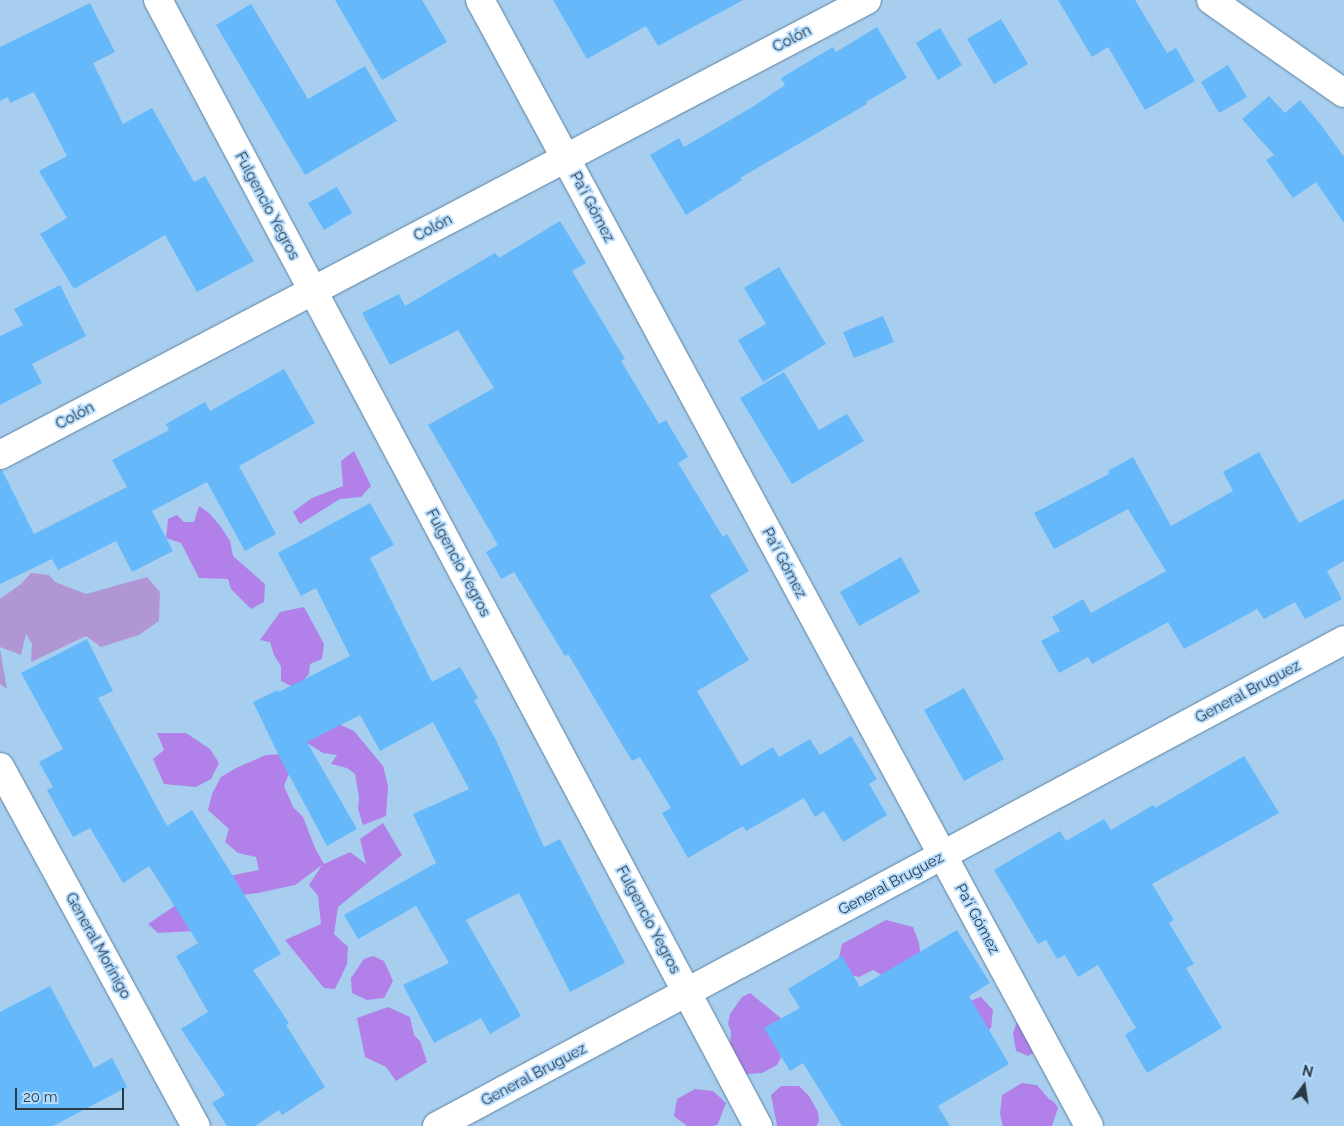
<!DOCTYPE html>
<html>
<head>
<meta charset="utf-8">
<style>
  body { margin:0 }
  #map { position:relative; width:1344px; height:1126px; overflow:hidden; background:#a7ceef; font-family:Raleway,sans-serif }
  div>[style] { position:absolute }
  .green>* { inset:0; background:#b196d5 }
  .forest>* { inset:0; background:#b180e8 }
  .building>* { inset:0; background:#65b9fa }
  .roads { filter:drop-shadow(0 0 1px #5d81a0) drop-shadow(0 0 1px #5d81a0) }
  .minor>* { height:28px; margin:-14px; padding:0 14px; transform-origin:14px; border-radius:14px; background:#fff }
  span { translate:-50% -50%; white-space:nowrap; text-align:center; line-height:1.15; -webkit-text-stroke:4px #b4dbfd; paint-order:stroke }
  .street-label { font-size:15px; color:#2b3a47 }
  .north { position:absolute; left:1279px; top:1061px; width:50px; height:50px; -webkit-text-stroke:4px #b4dbfd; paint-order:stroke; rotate:14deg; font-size:14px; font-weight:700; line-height:20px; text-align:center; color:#2b3a47 }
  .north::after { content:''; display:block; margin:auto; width:18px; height:22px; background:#2b3a47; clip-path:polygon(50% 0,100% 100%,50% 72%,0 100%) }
  .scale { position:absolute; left:15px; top:1088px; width:109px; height:22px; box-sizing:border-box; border:2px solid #2b3a47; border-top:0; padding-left:6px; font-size:15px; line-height:18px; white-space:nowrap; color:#2b3a47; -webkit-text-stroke:4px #b4dbfd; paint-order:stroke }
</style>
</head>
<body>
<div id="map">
  <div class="green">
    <div style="clip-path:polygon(31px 573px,49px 575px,55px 582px,86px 594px,147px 577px,160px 592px,159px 621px,139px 635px,101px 647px,86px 636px,31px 662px,32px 644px,26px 634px,21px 655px,0 647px,0 599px,21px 584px)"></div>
    <div style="clip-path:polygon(0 649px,7px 689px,0 684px)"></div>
  </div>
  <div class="forest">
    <div style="clip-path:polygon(354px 451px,371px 486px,361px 497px,340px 499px,300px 524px,293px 512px,312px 498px,343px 486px,341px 461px)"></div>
    <div style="clip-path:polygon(199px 506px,209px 513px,221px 527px,230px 541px,233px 556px,265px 584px,264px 602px,251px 609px,231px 589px,228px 579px,199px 578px,181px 543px,166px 538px,168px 519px,177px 515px,184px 522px,194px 522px)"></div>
    <div style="clip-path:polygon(304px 607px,324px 644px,322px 659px,310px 664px,309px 674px,297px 687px,332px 721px,354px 731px,383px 766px,388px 786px,386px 816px,363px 825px,358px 809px,359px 797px,355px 774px,347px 768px,331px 764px,337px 755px,323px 753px,304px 741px,295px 688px,281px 681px,281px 666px,274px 655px,270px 642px,260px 640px,280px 612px)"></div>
    <div style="clip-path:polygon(157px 733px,186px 733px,210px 749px,219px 763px,211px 779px,196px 787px,164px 784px,153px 759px,164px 750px)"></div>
    <div style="clip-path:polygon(286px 754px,292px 766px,284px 786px,293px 807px,303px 817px,315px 848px,324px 864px,350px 852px,366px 864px,360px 839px,383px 823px,402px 855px,338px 907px,334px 934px,348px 947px,347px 964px,335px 989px,324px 988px,285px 940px,321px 924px,318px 896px,309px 885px,322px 865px,295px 885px,258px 893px,234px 896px,210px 930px,158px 933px,148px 924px,179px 903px,229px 876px,259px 870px,256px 857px,238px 853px,225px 842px,229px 829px,208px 810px,212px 794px,221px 777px,236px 768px,266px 755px)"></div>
    <div style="clip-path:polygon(886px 920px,913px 927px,919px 943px,921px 961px,887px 978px,873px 970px,859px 977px,846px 974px,838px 962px,842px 944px)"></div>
    <div style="clip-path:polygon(373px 956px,384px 961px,393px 981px,384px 998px,367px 1000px,352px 993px,351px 978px,364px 959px)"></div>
    <div style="clip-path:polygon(750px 993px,782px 1019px,786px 1047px,777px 1065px,762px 1073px,746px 1074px,732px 1060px,730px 1048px,731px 1032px,728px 1024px,730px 1014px,742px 997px)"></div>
    <div style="clip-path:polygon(981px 997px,993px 1010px,991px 1028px,978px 1039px,961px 1004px)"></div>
    <div style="clip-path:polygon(388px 1007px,410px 1017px,414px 1035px,420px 1041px,427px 1062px,396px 1081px,386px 1067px,365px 1057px,357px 1018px)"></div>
    <div style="clip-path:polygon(1034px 1012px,1049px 1022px,1049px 1034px,1035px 1052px,1028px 1056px,1016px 1051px,1013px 1033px,1016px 1024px)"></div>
    <div style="clip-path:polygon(1022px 1083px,1037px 1085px,1049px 1099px,1054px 1102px,1058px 1108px,1052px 1126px,1003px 1126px,1000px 1114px,1002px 1095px)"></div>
    <div style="clip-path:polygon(781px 1086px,799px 1086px,809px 1096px,818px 1112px,819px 1122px,816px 1126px,777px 1126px,771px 1095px)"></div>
    <div style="clip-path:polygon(695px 1089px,713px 1091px,726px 1103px,718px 1124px,714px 1126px,687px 1126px,674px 1116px,677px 1099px)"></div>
  </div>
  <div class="building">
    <div style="clip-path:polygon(335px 0,422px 0,447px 42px,382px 80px)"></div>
    <div style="clip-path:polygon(553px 0,743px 0,658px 46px,646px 26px,587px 59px)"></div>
    <div style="clip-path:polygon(1058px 0,1135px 0,1167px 53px,1176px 48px,1195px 81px,1145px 110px,1108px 47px,1092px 57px)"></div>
    <div style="clip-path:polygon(90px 3px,115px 52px,93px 63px,123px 124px,152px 108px,194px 182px,205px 176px,254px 261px,197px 292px,165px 235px,74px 289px,40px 234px,67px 218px,39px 171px,67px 156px,34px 92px,10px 103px,8px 97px,0 101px,0 47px)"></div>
    <div style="clip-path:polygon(251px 4px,308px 99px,365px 66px,397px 121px,305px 175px,216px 25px)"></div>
    <div style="clip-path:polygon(1001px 19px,1028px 64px,994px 84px,967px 39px)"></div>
    <div style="clip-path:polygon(877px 27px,907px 78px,866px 102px,867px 104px,740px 178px,742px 180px,686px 215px,650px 155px,679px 138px,684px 147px,754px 106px,785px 85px,781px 78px,833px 47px,836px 52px)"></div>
    <div style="clip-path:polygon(940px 28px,962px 65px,938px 80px,916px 43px)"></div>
    <div style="clip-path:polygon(1228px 65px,1247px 97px,1219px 113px,1201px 82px)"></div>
    <div style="clip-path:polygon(1269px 96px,1285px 113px,1300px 100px,1321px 125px,1344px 157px,1344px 223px,1316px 182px,1293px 198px,1266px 160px,1274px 155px,1242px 119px)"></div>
    <div style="clip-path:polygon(337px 187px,352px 213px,324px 230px,308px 203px)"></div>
    <div style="clip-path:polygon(560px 221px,586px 263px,572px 271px,625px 359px,621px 361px,659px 424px,666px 420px,688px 457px,678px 463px,723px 537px,727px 534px,749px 571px,710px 595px,749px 660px,697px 691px,741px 766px,773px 747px,779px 757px,810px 739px,820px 755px,851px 736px,877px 779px,869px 784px,887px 815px,843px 842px,824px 811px,815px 817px,804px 798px,746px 831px,743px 826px,688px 858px,662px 813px,671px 808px,640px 757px,632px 761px,568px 654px,565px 656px,514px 572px,501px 579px,486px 552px,498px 545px,428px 425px,494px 388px,458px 330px,390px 365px,362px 313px,399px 294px,405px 306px,495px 253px,499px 258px)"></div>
    <div style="clip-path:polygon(779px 267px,826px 344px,763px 382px,738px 340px,766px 324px,744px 288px)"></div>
    <div style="clip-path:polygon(60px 285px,86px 336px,32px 364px,42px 383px,0 405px,0 336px,23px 325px,14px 309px)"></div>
    <div style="clip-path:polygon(883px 316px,894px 342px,854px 358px,843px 332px)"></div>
    <div style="clip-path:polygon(284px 369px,315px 423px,239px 466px,276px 534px,245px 551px,207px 482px,152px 511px,173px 551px,132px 572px,116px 541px,58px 570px,52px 559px,0 584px,0 471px,2px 470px,34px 534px,127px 487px,112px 460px,169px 430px,166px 424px,205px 402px,210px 411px)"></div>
    <div style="clip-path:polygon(784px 372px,819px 430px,847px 414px,864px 441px,792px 484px,740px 398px)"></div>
    <div style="clip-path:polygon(1259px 452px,1299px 523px,1344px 499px,1344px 561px,1327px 571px,1342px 599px,1305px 619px,1295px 602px,1264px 619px,1257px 609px,1184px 649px,1168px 622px,1092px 664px,1088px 657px,1059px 673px,1041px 641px,1060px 631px,1052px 617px,1083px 599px,1091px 613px,1166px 571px,1128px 509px,1054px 549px,1034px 513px,1109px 474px,1108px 471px,1133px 457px,1171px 526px,1233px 491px,1223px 472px)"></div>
    <div style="clip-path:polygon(370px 503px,394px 545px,370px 558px,432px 682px,460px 667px,478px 698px,474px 700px,496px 740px,544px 847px,560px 839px,625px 963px,570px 992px,519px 893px,466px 920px,521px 1016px,490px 1034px,481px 1018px,434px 1043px,403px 985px,449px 963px,416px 906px,358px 939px,344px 915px,436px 863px,413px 814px,469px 789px,433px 722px,380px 751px,360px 715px,307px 742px,357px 829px,327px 846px,280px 758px,253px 702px,278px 690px,279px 692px,350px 656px,316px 588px,301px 596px,278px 553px)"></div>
    <div style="clip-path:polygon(901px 557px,920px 592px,859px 626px,840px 592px)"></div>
    <div style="clip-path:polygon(87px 639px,113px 691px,98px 698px,167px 826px,192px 810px,281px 954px,253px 970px,289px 1023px,286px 1025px,325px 1087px,282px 1115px,279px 1110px,255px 1126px,227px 1126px,212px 1103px,225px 1095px,181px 1029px,208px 1012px,176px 956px,198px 943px,149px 866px,123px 883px,90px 828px,73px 837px,47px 790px,53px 787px,39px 762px,63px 749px,21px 673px)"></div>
    <div style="clip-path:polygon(964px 688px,1004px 759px,964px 781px,924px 710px)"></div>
    <div style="clip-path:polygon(1244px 756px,1279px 813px,1152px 884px,1174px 920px,1169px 923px,1194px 964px,1186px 968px,1222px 1028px,1147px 1073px,1125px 1035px,1136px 1028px,1098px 965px,1078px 977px,1065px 955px,1057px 959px,1046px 940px,1038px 944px,994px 870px,1060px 831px,1066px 841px,1104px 819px,1111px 830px,1153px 805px,1155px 808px)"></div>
    <div style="clip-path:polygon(957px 930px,990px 983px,969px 996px,1009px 1064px,938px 1106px,950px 1126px,842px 1126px,803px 1063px,790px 1071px,764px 1028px,800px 1008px,788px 989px,842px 956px,860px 987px)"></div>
    <div style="clip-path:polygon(50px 986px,94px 1068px,112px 1058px,127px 1087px,53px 1126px,0 1126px,0 1012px)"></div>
  </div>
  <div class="roads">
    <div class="minor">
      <div style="left:158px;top:0;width:1276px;rotate:61.95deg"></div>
      <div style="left:480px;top:0;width:1280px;rotate:61.59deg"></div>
      <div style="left:1211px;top:0;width:162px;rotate:35deg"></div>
      <div style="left:0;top:455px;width:979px;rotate:-27.69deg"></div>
      <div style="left:0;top:767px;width:409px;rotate:61.4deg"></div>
      <div style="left:437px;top:1126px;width:1029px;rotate:-28.18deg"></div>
    </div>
  </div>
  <div class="street-label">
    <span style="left:792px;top:39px;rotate:-28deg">Colón</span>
    <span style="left:267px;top:206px;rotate:62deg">Fulgencio Yegros</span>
    <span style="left:592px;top:207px;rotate:62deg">Pa'í Gómez</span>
    <span style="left:433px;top:228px;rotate:-28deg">Colón</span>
    <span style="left:75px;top:416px;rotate:-28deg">Colón</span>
    <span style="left:458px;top:563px;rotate:62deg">Fulgencio Yegros</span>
    <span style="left:784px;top:563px;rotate:62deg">Pa'í Gómez</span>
    <span style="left:1248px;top:692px;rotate:-28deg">General Bruguez</span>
    <span style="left:891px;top:884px;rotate:-28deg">General Bruguez</span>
    <span style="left:977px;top:919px;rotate:62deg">Pa'í Gómez</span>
    <span style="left:648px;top:920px;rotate:62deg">Fulgencio Yegros</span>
    <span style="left:98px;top:946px;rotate:61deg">General Morinigo</span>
    <span style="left:534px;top:1075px;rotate:-28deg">General Bruguez</span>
  </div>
  <div class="north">N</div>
  <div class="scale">20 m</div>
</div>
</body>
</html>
